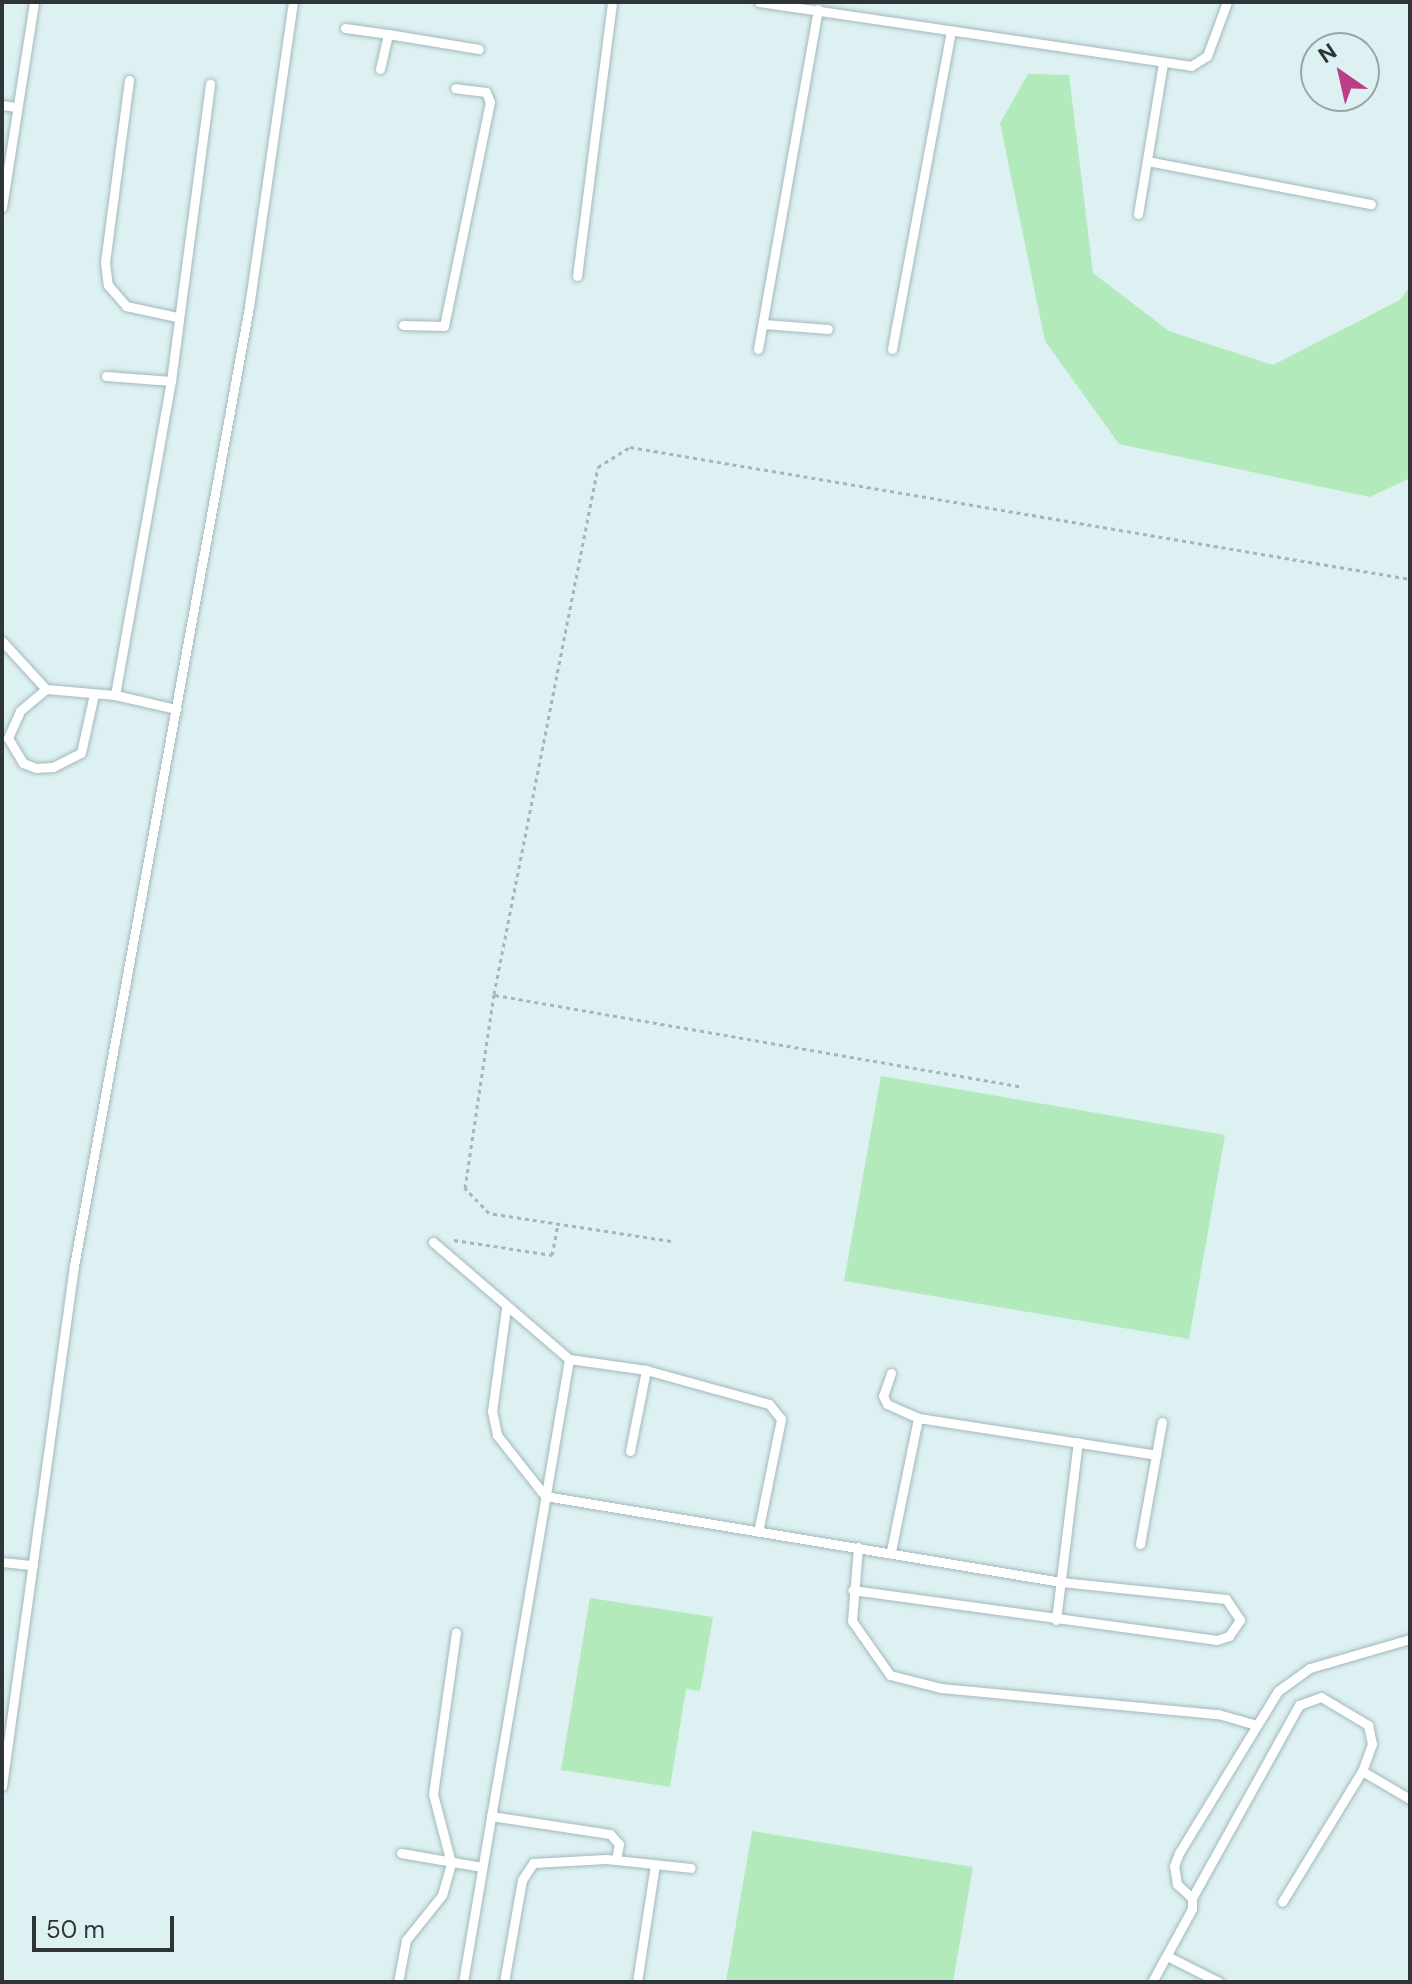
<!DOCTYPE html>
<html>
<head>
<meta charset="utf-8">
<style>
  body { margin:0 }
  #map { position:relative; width:1412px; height:1984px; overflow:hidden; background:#ddf1f3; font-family:"DM Sans",sans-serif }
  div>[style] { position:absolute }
  .green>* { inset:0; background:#b3eabb }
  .path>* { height:3px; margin-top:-1.5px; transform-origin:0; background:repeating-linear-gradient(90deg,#a6b6b8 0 4px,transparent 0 8px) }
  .roads { filter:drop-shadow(0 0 2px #a4b8ba) drop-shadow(0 0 2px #a4b8ba) }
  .lane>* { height:9px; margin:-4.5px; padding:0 4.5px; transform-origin:4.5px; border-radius:4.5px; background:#fff }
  span { translate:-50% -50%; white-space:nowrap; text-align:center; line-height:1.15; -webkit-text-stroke:8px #ddf1f3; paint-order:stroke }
  .frame { position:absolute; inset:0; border:4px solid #2e3536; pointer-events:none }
  .north { position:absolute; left:1300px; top:32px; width:80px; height:80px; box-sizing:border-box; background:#ddf1f3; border:2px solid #97a6a7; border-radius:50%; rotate:326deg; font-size:22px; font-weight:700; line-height:32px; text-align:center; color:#2e3536 }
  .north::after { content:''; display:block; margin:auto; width:28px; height:36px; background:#bd3c86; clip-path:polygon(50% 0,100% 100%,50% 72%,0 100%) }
  .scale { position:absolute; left:32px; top:1916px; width:142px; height:36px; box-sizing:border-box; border:4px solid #2e3536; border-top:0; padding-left:10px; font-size:24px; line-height:28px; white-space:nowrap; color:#2e3536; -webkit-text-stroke:6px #ddf1f3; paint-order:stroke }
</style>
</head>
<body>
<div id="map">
  <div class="green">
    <div style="clip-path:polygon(1028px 74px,1069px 75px,1093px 273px,1169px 331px,1273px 365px,1400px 300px,1410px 286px,1410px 478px,1370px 497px,1119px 444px,1045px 341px,1000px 123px)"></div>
    <div style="clip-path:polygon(881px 1076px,1225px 1135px,1189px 1339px,844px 1281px)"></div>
    <div style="clip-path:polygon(590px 1598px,713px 1617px,700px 1691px,686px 1689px,670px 1787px,561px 1770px)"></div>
    <div style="clip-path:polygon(752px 1831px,973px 1867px,953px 1982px,726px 1982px)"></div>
  </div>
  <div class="path">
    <div style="left:495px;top:995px;width:536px;rotate:9.88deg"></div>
    <div style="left:454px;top:1240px;width:99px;rotate:8.7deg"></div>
    <div style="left:552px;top:1255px;width:32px;rotate:-79deg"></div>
    <div style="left:671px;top:1241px;width:184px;rotate:-171.3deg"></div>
    <div style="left:489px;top:1213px;width:35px;rotate:-134deg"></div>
    <div style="left:465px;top:1188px;width:196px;rotate:-81.5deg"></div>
    <div style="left:494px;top:994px;width:537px;rotate:-78.84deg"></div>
    <div style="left:598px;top:467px;width:38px;rotate:-32deg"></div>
    <div style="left:630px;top:447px;width:791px;rotate:9.61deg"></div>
  </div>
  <div class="roads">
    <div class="lane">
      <div style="left:759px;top:2px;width:437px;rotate:8.4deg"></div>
      <div style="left:1191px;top:66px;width:19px;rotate:-32deg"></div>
      <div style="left:1207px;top:56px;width:58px;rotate:-69.7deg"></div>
      <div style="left:345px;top:28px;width:43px;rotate:7.9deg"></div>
      <div style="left:380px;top:69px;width:36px;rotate:-77deg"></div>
      <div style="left:388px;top:34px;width:92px;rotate:9.4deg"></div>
      <div style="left:129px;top:80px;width:184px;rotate:97.5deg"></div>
      <div style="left:105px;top:262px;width:23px;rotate:83deg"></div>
      <div style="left:108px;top:285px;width:28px;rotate:49deg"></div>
      <div style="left:126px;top:306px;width:52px;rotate:12.2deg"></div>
      <div style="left:2px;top:105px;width:15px;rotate:8deg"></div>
      <div style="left:1147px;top:161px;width:228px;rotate:10.9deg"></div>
      <div style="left:2px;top:207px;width:207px;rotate:-81.1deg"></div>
      <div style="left:1138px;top:214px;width:153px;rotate:-80.6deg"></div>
      <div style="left:577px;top:276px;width:276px;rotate:-82.7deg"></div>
      <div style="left:764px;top:324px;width:64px;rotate:4.5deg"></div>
      <div style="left:403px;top:325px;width:41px;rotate:1.4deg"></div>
      <div style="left:444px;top:326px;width:229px;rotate:-78.4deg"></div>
      <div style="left:490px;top:102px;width:11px;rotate:-112deg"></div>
      <div style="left:486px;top:92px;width:31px;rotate:-173deg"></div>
      <div style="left:758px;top:349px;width:345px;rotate:-80deg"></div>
      <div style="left:892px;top:349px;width:324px;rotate:-79.5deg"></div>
      <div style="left:106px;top:376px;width:65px;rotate:4.4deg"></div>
      <div style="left:2px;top:641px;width:65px;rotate:47.5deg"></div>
      <div style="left:46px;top:689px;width:69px;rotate:5deg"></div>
      <div style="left:115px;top:695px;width:63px;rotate:12.9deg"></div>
      <div style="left:46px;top:689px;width:34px;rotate:140deg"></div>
      <div style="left:20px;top:711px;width:30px;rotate:114deg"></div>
      <div style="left:8px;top:738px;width:29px;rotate:59deg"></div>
      <div style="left:23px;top:763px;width:14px;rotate:21deg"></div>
      <div style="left:36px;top:768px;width:17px;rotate:-3deg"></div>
      <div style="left:53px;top:767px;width:31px;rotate:-27deg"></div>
      <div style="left:81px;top:753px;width:60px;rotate:-77.6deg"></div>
      <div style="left:115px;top:695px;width:319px;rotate:-79.9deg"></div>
      <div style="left:171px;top:381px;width:300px;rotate:-82.5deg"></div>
      <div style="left:433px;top:1242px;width:179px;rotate:40.7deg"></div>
      <div style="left:569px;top:1359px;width:78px;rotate:8.1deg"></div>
      <div style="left:646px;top:1370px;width:128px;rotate:15.5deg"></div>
      <div style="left:769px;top:1404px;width:19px;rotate:51deg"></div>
      <div style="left:781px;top:1419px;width:115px;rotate:101.5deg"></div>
      <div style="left:506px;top:1308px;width:104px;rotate:97.7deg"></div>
      <div style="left:492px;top:1411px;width:25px;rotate:78deg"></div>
      <div style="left:497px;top:1435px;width:78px;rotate:51.8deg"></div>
      <div style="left:545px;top:1496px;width:523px;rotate:9.46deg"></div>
      <div style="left:1061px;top:1582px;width:166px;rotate:5.9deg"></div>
      <div style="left:1226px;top:1599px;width:25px;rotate:56deg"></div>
      <div style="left:1240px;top:1620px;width:19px;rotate:125deg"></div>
      <div style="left:1229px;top:1636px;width:13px;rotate:162deg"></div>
      <div style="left:1217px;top:1640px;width:368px;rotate:-172.2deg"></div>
      <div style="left:891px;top:1373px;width:24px;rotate:109deg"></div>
      <div style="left:883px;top:1396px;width:9px;rotate:63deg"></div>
      <div style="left:887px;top:1404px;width:34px;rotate:24deg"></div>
      <div style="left:918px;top:1418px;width:241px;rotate:8.8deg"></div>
      <div style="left:630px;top:1451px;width:83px;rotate:-78.8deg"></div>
      <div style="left:1140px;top:1544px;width:124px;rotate:-79.8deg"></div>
      <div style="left:858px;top:1547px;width:74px;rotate:94.6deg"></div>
      <div style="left:852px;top:1621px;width:66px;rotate:54.9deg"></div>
      <div style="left:890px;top:1675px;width:53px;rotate:14.3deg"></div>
      <div style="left:941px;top:1688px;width:278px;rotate:5.4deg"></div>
      <div style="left:1218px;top:1714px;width:37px;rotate:16deg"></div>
      <div style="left:891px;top:1551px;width:136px;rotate:-78.5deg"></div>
      <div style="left:2px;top:1562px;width:31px;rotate:6deg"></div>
      <div style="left:1056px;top:1620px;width:179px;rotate:-83deg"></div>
      <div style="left:1362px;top:1771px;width:56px;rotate:30.3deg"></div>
      <div style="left:2px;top:1786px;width:525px;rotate:-82.12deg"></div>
      <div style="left:74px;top:1266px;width:975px;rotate:-79.66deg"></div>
      <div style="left:249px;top:307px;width:308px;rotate:-81.8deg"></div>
      <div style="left:491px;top:1816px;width:120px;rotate:8.6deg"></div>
      <div style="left:610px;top:1834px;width:13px;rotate:48deg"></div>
      <div style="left:619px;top:1844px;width:16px;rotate:101deg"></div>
      <div style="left:401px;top:1853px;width:82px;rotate:9.8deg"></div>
      <div style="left:1192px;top:1898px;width:221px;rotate:-61deg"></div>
      <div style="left:1299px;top:1705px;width:23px;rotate:-20deg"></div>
      <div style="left:1321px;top:1697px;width:55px;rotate:30.8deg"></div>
      <div style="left:1368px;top:1725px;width:19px;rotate:78deg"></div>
      <div style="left:1372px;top:1744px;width:29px;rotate:110deg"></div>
      <div style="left:1362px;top:1771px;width:153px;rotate:121.4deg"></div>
      <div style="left:1167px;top:1956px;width:58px;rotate:26.6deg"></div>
      <div style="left:398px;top:1982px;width:43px;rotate:-79.2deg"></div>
      <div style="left:406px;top:1940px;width:58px;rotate:-51.3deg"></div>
      <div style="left:442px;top:1895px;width:33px;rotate:-74deg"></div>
      <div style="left:451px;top:1863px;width:71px;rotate:-104.6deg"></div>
      <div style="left:433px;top:1794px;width:163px;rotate:-81.9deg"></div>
      <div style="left:463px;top:1982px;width:632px;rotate:-80.34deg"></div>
      <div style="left:504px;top:1982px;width:104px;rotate:-80deg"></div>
      <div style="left:522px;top:1880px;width:20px;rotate:-57deg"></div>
      <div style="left:533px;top:1863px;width:73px;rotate:-3.1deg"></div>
      <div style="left:606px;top:1859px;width:85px;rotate:6deg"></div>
      <div style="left:637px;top:1982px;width:118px;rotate:-81.3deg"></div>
      <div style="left:1152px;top:1982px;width:83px;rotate:-61.3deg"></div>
      <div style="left:1192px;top:1909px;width:11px;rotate:-90deg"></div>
      <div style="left:1192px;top:1898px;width:21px;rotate:-137deg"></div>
      <div style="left:1177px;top:1884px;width:18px;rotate:-99deg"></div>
      <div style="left:1174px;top:1866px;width:14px;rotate:-69deg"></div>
      <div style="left:1179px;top:1853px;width:190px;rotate:-58.6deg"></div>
      <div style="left:1278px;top:1691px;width:39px;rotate:-36deg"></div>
      <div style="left:1310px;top:1668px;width:104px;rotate:-16.2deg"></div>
    </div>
  </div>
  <div class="frame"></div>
  <div class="north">N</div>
  <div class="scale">50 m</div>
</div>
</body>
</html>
